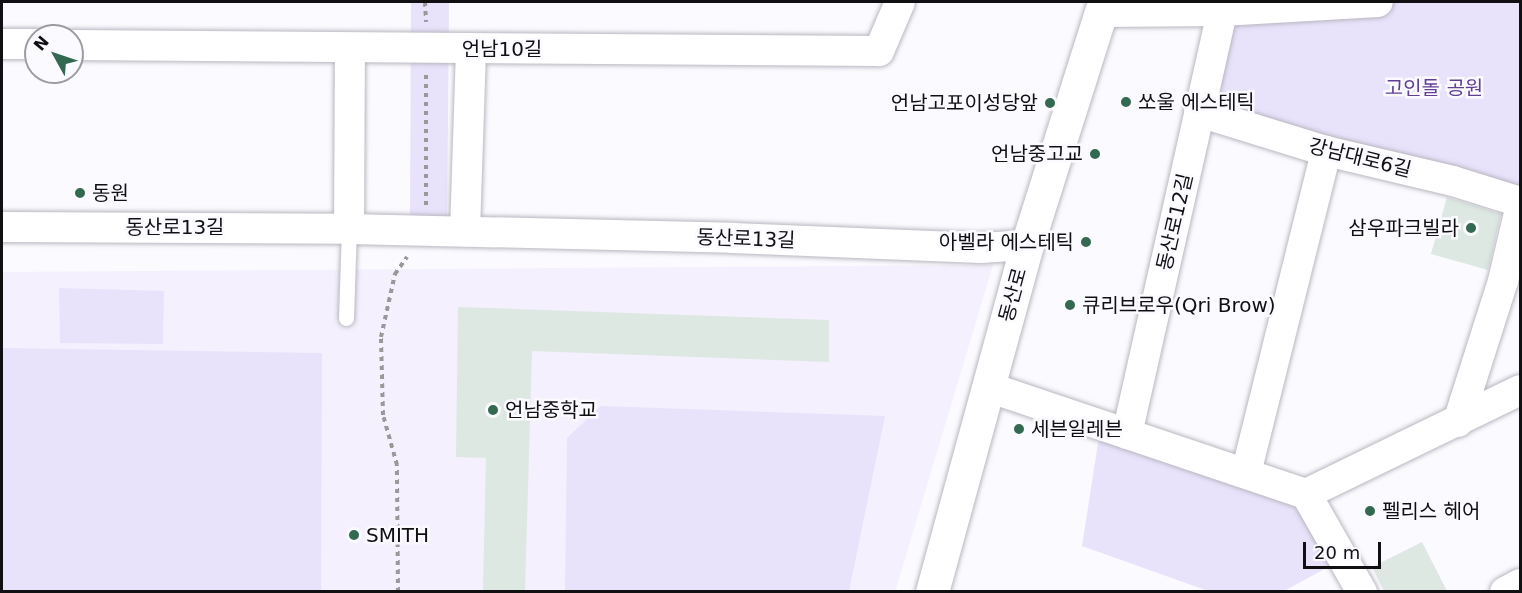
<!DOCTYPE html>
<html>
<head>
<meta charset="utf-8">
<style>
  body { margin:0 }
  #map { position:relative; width:1522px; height:593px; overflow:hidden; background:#fbfafe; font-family:"DejaVu Sans","Noto Sans KR",sans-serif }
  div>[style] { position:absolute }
  .built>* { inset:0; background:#f4f0fd }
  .green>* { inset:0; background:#e9e2fb }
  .building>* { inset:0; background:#dde8e2 }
  .path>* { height:4px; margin-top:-2px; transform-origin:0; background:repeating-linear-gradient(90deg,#99989b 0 4.5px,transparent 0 9px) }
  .roads { filter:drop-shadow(0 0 2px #b9b7c0) drop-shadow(0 0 2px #b9b7c0) }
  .service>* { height:15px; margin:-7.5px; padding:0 7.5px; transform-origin:7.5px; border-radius:7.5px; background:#fff }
  .minor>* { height:30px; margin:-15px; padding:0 15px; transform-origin:15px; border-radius:15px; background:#fff }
  .tertiary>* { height:33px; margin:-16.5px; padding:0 16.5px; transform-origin:16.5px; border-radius:16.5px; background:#fff }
  .dots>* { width:16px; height:16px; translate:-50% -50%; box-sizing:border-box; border:3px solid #fbfafe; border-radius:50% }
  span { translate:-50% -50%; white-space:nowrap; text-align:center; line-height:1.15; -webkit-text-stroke:5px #fbfafe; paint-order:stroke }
  .street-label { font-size:20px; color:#100f12 }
  .park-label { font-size:20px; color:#613f95 }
  .poi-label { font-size:20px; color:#100f12 }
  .left { translate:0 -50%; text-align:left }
  .right { translate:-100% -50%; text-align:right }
  .frame { position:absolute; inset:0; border:3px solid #100f12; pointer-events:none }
  .north { position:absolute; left:24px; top:24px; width:60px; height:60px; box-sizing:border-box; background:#fbfafe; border:2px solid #9d9ca0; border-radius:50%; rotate:310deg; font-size:16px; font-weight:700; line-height:24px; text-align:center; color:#100f12 }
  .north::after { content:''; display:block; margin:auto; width:21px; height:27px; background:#326950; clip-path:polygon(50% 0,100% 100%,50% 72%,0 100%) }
  .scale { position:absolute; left:1303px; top:542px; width:78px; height:27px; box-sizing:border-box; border:3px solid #100f12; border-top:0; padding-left:8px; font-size:18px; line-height:21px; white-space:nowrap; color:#100f12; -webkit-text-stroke:4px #fbfafe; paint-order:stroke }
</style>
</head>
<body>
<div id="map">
  <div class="built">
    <div style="clip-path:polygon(993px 265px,895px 592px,2px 591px,2px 272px)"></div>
  </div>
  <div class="green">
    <div style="clip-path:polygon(411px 2px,449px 2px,447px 221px,410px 219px)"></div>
    <div style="clip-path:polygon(1378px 2px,1520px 2px,1520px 202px,1199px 112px,1222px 11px)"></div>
    <div style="clip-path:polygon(59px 288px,164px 291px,163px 344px,60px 343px)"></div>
    <div style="clip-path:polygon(2px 348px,322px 353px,321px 591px,2px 591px)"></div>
    <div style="clip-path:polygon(601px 406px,885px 416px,849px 591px,565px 591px,567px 438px)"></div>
    <div style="clip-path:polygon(1101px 424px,1306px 494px,1343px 559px,1284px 591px,1211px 592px,1082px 546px)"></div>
  </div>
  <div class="building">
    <div style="clip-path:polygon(1447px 197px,1501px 214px,1488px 270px,1431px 254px)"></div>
    <div style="clip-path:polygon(458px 307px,829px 320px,829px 362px,532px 351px,525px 591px,483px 591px,486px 458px,456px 457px)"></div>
    <div style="clip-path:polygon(1422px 542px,1447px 591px,1384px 591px,1372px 567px)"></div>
  </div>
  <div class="path">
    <div style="left:425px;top:2px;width:20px;rotate:87deg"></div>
    <div style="left:426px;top:205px;width:131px;rotate:-90deg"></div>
    <div style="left:398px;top:592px;width:127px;rotate:-90.5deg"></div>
    <div style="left:397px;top:465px;width:52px;rotate:-105.6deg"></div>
    <div style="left:383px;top:415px;width:78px;rotate:-91.5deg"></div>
    <div style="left:381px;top:337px;width:65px;rotate:-77.5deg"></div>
    <div style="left:395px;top:274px;width:21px;rotate:-55deg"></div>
  </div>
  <div class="roads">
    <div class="service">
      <div style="left:346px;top:318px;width:89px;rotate:-88.1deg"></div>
    </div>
    <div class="minor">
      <div style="left:1101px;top:12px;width:121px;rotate:-0.5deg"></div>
      <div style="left:1222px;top:11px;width:156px;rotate:-3.3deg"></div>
      <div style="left:2px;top:44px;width:34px"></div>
      <div style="left:72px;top:45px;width:807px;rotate:0.43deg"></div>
      <div style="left:879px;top:51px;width:53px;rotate:-66.8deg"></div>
      <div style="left:1199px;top:112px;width:133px;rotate:17.1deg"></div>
      <div style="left:1326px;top:151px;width:130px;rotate:13.3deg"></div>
      <div style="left:1453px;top:181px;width:70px;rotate:17.4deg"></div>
      <div style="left:2px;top:227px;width:347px;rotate:0.3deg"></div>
      <div style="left:349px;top:229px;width:384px;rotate:1.3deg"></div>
      <div style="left:733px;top:238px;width:248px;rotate:2.3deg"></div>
      <div style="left:981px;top:248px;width:46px;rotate:-3.7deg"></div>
      <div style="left:349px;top:229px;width:181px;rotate:-89.7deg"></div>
      <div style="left:465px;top:231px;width:182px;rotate:-88.1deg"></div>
      <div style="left:988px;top:387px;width:336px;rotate:18.6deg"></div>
      <div style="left:1306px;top:494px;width:238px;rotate:-25.9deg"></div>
      <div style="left:1458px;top:422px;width:148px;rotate:-72.3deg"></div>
      <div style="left:1503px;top:281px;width:74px;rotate:-76.7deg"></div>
      <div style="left:1127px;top:434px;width:434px;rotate:-77.3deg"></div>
      <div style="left:1246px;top:473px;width:332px;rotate:-76deg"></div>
      <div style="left:1306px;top:494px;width:113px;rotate:60.3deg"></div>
      <div style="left:1505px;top:592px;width:17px;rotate:-28deg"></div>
    </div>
    <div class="tertiary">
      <div style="left:932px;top:592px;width:360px;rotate:-74.7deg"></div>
      <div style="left:1027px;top:245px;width:255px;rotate:-72.4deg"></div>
    </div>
  </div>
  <div class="dots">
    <div style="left:1126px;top:102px;background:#326950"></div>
    <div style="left:1050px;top:103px;background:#326950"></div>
    <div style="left:1095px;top:154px;background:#326950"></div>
    <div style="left:80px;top:193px;background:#326950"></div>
    <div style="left:1471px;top:228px;background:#326950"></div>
    <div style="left:1086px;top:242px;background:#326950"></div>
    <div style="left:1070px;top:305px;background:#326950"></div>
    <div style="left:493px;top:410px;background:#326950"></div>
    <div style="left:1019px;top:429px;background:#326950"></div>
    <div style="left:1370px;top:511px;background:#326950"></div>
    <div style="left:354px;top:535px;background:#326950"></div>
  </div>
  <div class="street-label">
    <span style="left:502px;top:49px">언남10길</span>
    <span style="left:1360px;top:158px;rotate:14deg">강남대로6길</span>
    <span style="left:1175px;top:222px;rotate:-77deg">동산로12길</span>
    <span style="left:175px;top:227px">동산로13길</span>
    <span style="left:746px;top:239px;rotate:2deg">동산로13길</span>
    <span style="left:1013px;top:295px;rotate:-75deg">동산로</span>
  </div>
  <div class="park-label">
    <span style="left:1434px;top:88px">고인돌 공원</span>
  </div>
  <div class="poi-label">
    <span class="left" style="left:1138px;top:102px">쏘울 에스테틱</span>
    <span class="right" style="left:1038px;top:103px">언남고포이성당앞</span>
    <span class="right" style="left:1083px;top:154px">언남중고교</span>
    <span class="left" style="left:92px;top:193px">동원</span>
    <span class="right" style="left:1459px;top:228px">삼우파크빌라</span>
    <span class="right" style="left:1074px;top:242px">아벨라 에스테틱</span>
    <span class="left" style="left:1082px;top:305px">큐리브로우(Qri Brow)</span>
    <span class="left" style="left:505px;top:410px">언남중학교</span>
    <span class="left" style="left:1031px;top:429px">세븐일레븐</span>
    <span class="left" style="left:1382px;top:511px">펠리스 헤어</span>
    <span class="left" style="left:366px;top:535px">SMITH</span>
  </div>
  <div class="frame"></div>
  <div class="north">N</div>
  <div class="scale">20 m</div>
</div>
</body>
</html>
